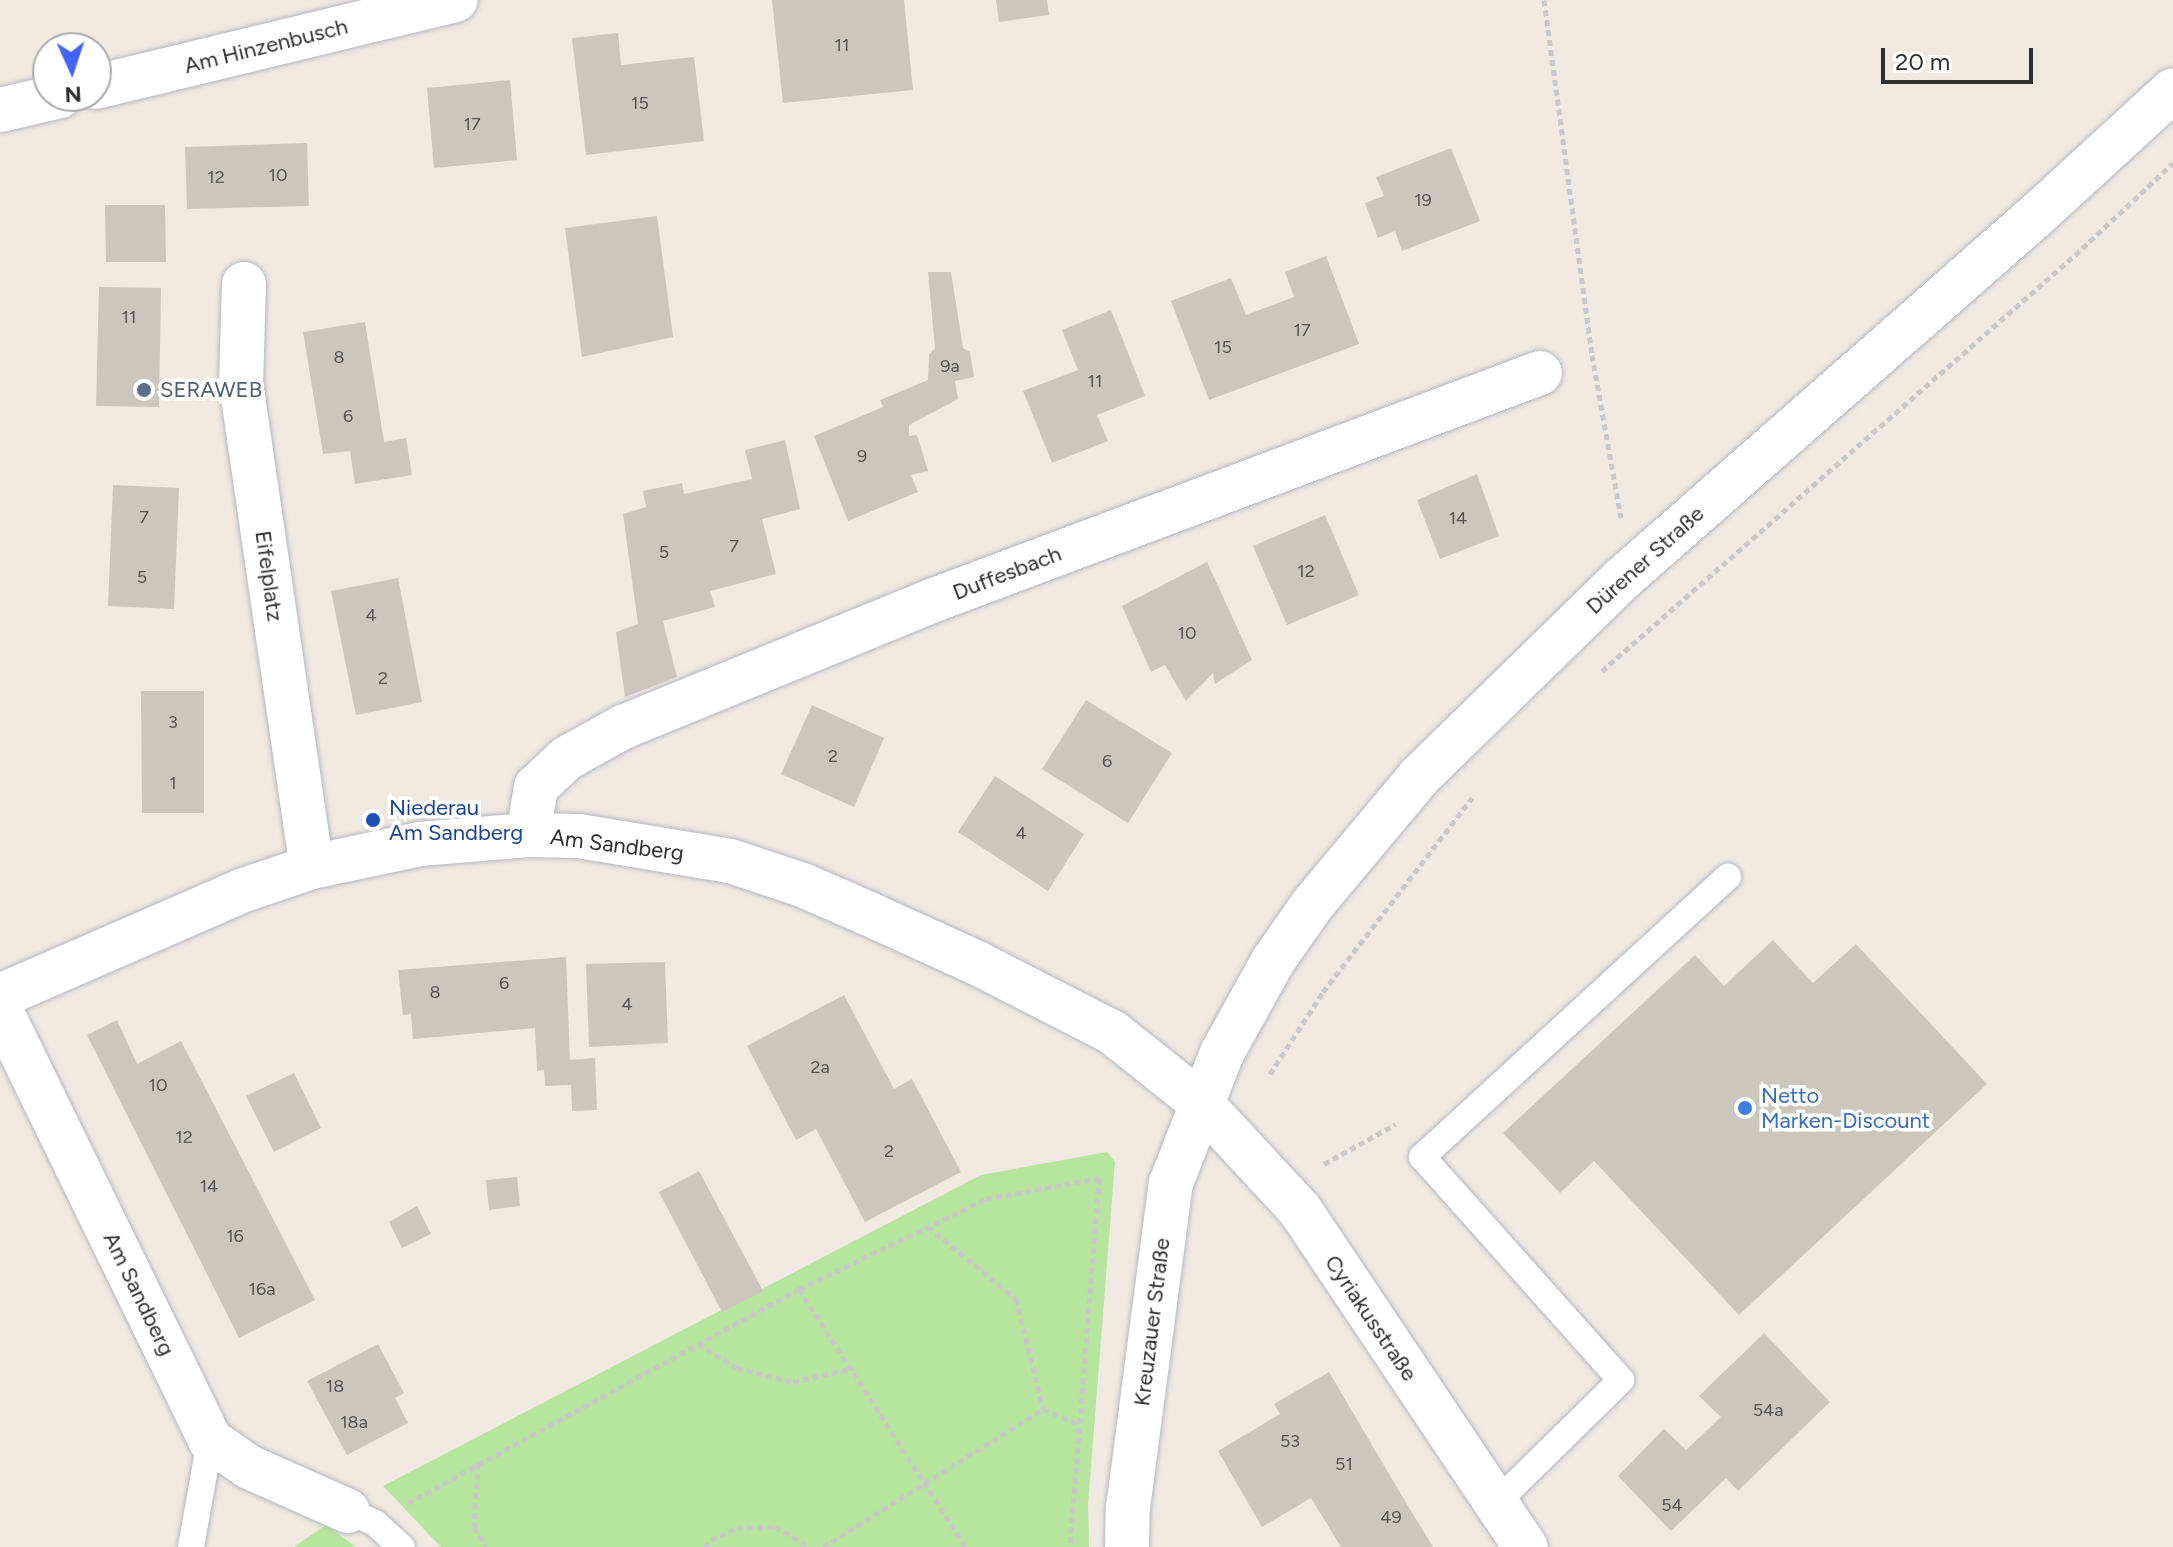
<!DOCTYPE html>
<html>
<head>
<meta charset="utf-8">
<style>
  body { margin:0 }
  #map { position:relative; width:2173px; height:1547px; overflow:hidden; background:#efe9e1; font-family:Figtree,sans-serif }
  div>[style] { position:absolute }
  .green>* { inset:0; background:#b6e59e }
  .building>* { inset:0; background:#cbc7bf }
  .path>* { height:5px; margin-top:-2.5px; transform-origin:0; background:repeating-linear-gradient(90deg,#c9c9c9 0 6px,transparent 0 10px) }
  .roads { filter:drop-shadow(0 0 2px #b4b7c1) drop-shadow(0 0 2px #b4b7c1) }
  .lane>* { height:26px; margin:-13px; padding:0 13px; transform-origin:13px; border-radius:13px; background:#fff }
  .street>* { height:44px; margin:-22px; padding:0 22px; transform-origin:22px; border-radius:22px; background:#fff }
  .secondary>* { height:44px; margin:-22px; padding:0 22px; transform-origin:22px; border-radius:22px; background:#fff }
  .dots>* { width:22px; height:22px; translate:-50% -50%; box-sizing:border-box; border:4px solid #fff; border-radius:50% }
  span { translate:-50% -50%; white-space:nowrap; text-align:center; line-height:1.15; -webkit-text-stroke:7px #fff; paint-order:stroke }
  .number-label { font-size:18px; color:#555452 }
  .number-label span { -webkit-text-stroke-width:0 }
  .street-label { font-size:22px; color:#2e2e2e }
  .service-label { font-size:22px; color:#4e5e75 }
  .left { translate:0 -50%; text-align:left }
  .transit-label { font-size:22px; color:#164399 }
  .shop-label { font-size:22px; color:#366cbe }
  .north { position:absolute; left:32px; top:32px; width:80px; height:80px; box-sizing:border-box; background:#fff; border:2px solid #ababab; border-radius:50%; rotate:177deg; font-size:22px; font-weight:700; line-height:32px; text-align:center; color:#2e2e2e }
  .north::after { content:''; display:block; margin:auto; width:28px; height:36px; background:#4264fb; clip-path:polygon(50% 0,100% 100%,50% 72%,0 100%) }
  .scale { position:absolute; left:1881px; top:48px; width:152px; height:36px; box-sizing:border-box; border:4px solid #2e2e2e; border-top:0; padding-left:10px; font-size:24px; line-height:28px; white-space:nowrap; color:#2e2e2e; -webkit-text-stroke:6px #fff; paint-order:stroke }
</style>
</head>
<body>
<div id="map">
  <div class="green">
    <div style="clip-path:polygon(1107px 1152px,1115px 1162px,1088px 1505px,1089px 1547px,441px 1547px,383px 1486px,981px 1175px)"></div>
    <div style="clip-path:polygon(326px 1525px,356px 1547px,294px 1547px)"></div>
  </div>
  <div class="building">
    <div style="clip-path:polygon(772px 0,904px 0,913px 90px,783px 103px)"></div>
    <div style="clip-path:polygon(996px 0,1047px 0,1049px 15px,999px 22px)"></div>
    <div style="clip-path:polygon(618px 33px,621px 65px,694px 57px,704px 141px,586px 155px,572px 38px)"></div>
    <div style="clip-path:polygon(510px 80px,517px 160px,434px 168px,427px 88px)"></div>
    <div style="clip-path:polygon(307px 143px,309px 206px,187px 209px,185px 147px)"></div>
    <div style="clip-path:polygon(1451px 148px,1480px 221px,1402px 251px,1395px 231px,1378px 238px,1365px 203px,1384px 196px,1376px 177px)"></div>
    <div style="clip-path:polygon(105px 205px,165px 205px,166px 262px,106px 262px)"></div>
    <div style="clip-path:polygon(657px 216px,673px 337px,582px 357px,565px 228px)"></div>
    <div style="clip-path:polygon(1326px 256px,1359px 344px,1209px 400px,1171px 301px,1231px 278px,1246px 315px,1294px 297px,1285px 272px)"></div>
    <div style="clip-path:polygon(928px 272px,951px 272px,963px 348px,970px 352px,974px 377px,955px 381px,958px 399px,909px 425px,909px 436px,917px 435px,928px 471px,911px 475px,918px 492px,848px 521px,814px 436px,883px 407px,880px 400px,928px 380px,929px 355px,935px 348px)"></div>
    <div style="clip-path:polygon(99px 287px,161px 288px,159px 407px,96px 406px)"></div>
    <div style="clip-path:polygon(1111px 310px,1145px 396px,1097px 415px,1108px 441px,1052px 463px,1023px 391px,1078px 370px,1062px 330px)"></div>
    <div style="clip-path:polygon(365px 322px,384px 442px,406px 438px,412px 475px,355px 484px,350px 451px,323px 454px,303px 332px)"></div>
    <div style="clip-path:polygon(785px 440px,800px 509px,762px 519px,776px 574px,710px 591px,715px 607px,663px 621px,677px 677px,625px 697px,616px 632px,638px 624px,623px 514px,646px 507px,643px 491px,682px 483px,684px 494px,752px 479px,745px 450px)"></div>
    <div style="clip-path:polygon(1477px 474px,1499px 536px,1440px 559px,1417px 500px)"></div>
    <div style="clip-path:polygon(113px 485px,179px 488px,174px 609px,108px 606px)"></div>
    <div style="clip-path:polygon(1325px 515px,1359px 595px,1287px 625px,1253px 546px)"></div>
    <div style="clip-path:polygon(1207px 562px,1252px 660px,1215px 684px,1213px 673px,1186px 701px,1165px 665px,1151px 672px,1122px 606px)"></div>
    <div style="clip-path:polygon(398px 578px,422px 702px,356px 715px,331px 591px)"></div>
    <div style="clip-path:polygon(141px 691px,204px 691px,204px 813px,142px 813px)"></div>
    <div style="clip-path:polygon(1086px 700px,1172px 753px,1128px 823px,1042px 769px)"></div>
    <div style="clip-path:polygon(812px 705px,884px 738px,854px 807px,781px 774px)"></div>
    <div style="clip-path:polygon(995px 776px,1084px 834px,1048px 891px,958px 832px)"></div>
    <div style="clip-path:polygon(1773px 940px,1813px 983px,1856px 944px,1987px 1084px,1739px 1315px,1594px 1161px,1560px 1193px,1503px 1133px,1695px 955px,1724px 986px)"></div>
    <div style="clip-path:polygon(566px 957px,570px 1060px,595px 1058px,597px 1110px,572px 1111px,571px 1085px,545px 1086px,544px 1070px,537px 1071px,535px 1028px,413px 1039px,411px 1014px,403px 1015px,398px 970px)"></div>
    <div style="clip-path:polygon(665px 962px,668px 1043px,589px 1047px,586px 964px)"></div>
    <div style="clip-path:polygon(844px 995px,894px 1089px,912px 1079px,961px 1172px,865px 1222px,816px 1129px,796px 1140px,747px 1046px)"></div>
    <div style="clip-path:polygon(117px 1020px,137px 1064px,181px 1041px,315px 1300px,239px 1338px,87px 1035px)"></div>
    <div style="clip-path:polygon(294px 1073px,321px 1128px,274px 1152px,246px 1096px)"></div>
    <div style="clip-path:polygon(699px 1171px,763px 1291px,722px 1312px,659px 1192px)"></div>
    <div style="clip-path:polygon(517px 1177px,520px 1206px,489px 1210px,486px 1180px)"></div>
    <div style="clip-path:polygon(417px 1206px,431px 1234px,402px 1248px,389px 1222px)"></div>
    <div style="clip-path:polygon(1764px 1333px,1830px 1402px,1738px 1491px,1726px 1478px,1671px 1531px,1618px 1476px,1664px 1429px,1686px 1450px,1721px 1417px,1699px 1396px)"></div>
    <div style="clip-path:polygon(378px 1344px,404px 1393px,395px 1398px,408px 1423px,347px 1455px,307px 1381px)"></div>
    <div style="clip-path:polygon(1329px 1372px,1402px 1496px,1433px 1547px,1341px 1547px,1311px 1498px,1262px 1527px,1218px 1451px,1280px 1414px,1274px 1404px)"></div>
  </div>
  <div class="path">
    <div style="left:1544px;top:0;width:358px;rotate:82.3deg"></div>
    <div style="left:1592px;top:355px;width:165px;rotate:79.9deg"></div>
    <div style="left:1602px;top:671px;width:630px;rotate:-41.33deg"></div>
    <div style="left:2075px;top:255px;width:134px;rotate:-43.2deg"></div>
    <div style="left:1270px;top:1074px;width:98px;rotate:-57.1deg"></div>
    <div style="left:1323px;top:992px;width:245px;rotate:-52.5deg"></div>
    <div style="left:1324px;top:1164px;width:82px;rotate:-29.1deg"></div>
    <div style="left:928px;top:1227px;width:114px;rotate:39.3deg"></div>
    <div style="left:1016px;top:1299px;width:113px;rotate:76.2deg"></div>
    <div style="left:799px;top:1289px;width:307px;rotate:57.1deg"></div>
    <div style="left:698px;top:1344px;width:46px;rotate:31.6deg"></div>
    <div style="left:737px;top:1368px;width:58px;rotate:14deg"></div>
    <div style="left:793px;top:1382px;width:62px;rotate:-13.1deg"></div>
    <div style="left:478px;top:1463px;width:64px;rotate:93.6deg"></div>
    <div style="left:474px;top:1527px;width:23px;rotate:59deg"></div>
    <div style="left:408px;top:1503px;width:446px;rotate:-28.7deg"></div>
    <div style="left:799px;top:1289px;width:208px;rotate:-25.7deg"></div>
    <div style="left:986px;top:1199px;width:115px;rotate:-10.5deg"></div>
    <div style="left:1099px;top:1178px;width:370px;rotate:94.5deg"></div>
    <div style="left:705px;top:1547px;width:9px;rotate:-49deg"></div>
    <div style="left:711px;top:1540px;width:29px;rotate:-25deg"></div>
    <div style="left:737px;top:1528px;width:38px;rotate:-2deg"></div>
    <div style="left:775px;top:1527px;width:40px;rotate:29.7deg"></div>
    <div style="left:823px;top:1547px;width:260px;rotate:-32.1deg"></div>
    <div style="left:1043px;top:1409px;width:39px;rotate:23deg"></div>
  </div>
  <div class="roads">
    <div class="lane">
      <div style="left:1495px;top:1504px;width:177px;rotate:-44.5deg"></div>
      <div style="left:1621px;top:1380px;width:299px;rotate:-131.7deg"></div>
      <div style="left:1422px;top:1157px;width:415px;rotate:-42.5deg"></div>
      <div style="left:348px;top:1511px;width:30px;rotate:24deg"></div>
      <div style="left:375px;top:1523px;width:36px;rotate:42deg"></div>
      <div style="left:191px;top:1547px;width:109px;rotate:-79.9deg"></div>
    </div>
    <div class="street">
      <div style="left:96px;top:87px;width:370px;rotate:-13.6deg"></div>
      <div style="left:0;top:110px;width:62px;rotate:-13.1deg"></div>
      <div style="left:244px;top:284px;width:99px;rotate:91.7deg"></div>
      <div style="left:241px;top:383px;width:489px;rotate:81.7deg"></div>
      <div style="left:528px;top:835px;width:49px;rotate:-80.5deg"></div>
      <div style="left:536px;top:787px;width:42px;rotate:-43.1deg"></div>
      <div style="left:567px;top:758px;width:64px;rotate:-29deg"></div>
      <div style="left:623px;top:727px;width:336px;rotate:-22.2deg"></div>
      <div style="left:934px;top:600px;width:647px;rotate:-20.54deg"></div>
      <div style="left:0;top:1009px;width:479px;rotate:64deg"></div>
      <div style="left:210px;top:1440px;width:47px;rotate:34.7deg"></div>
      <div style="left:249px;top:1467px;width:108px;rotate:24deg"></div>
      <div style="left:1200px;top:1102px;width:147px;rotate:47.2deg"></div>
      <div style="left:1300px;top:1210px;width:406px;rotate:56.2deg"></div>
    </div>
    <div class="secondary">
      <div style="left:0;top:996px;width:266px;rotate:-23.5deg"></div>
      <div style="left:244px;top:890px;width:72px;rotate:-18.7deg"></div>
      <div style="left:312px;top:867px;width:110px;rotate:-12deg"></div>
      <div style="left:420px;top:844px;width:108px;rotate:-4.8deg"></div>
      <div style="left:528px;top:835px;width:51px;rotate:1.1deg"></div>
      <div style="left:579px;top:836px;width:153px;rotate:9.4deg"></div>
      <div style="left:730px;top:861px;width:79px;rotate:18.4deg"></div>
      <div style="left:805px;top:886px;width:70px;rotate:23.6deg"></div>
      <div style="left:869px;top:914px;width:119px;rotate:24.4deg"></div>
      <div style="left:977px;top:963px;width:152px;rotate:27.1deg"></div>
      <div style="left:1112px;top:1032px;width:112px;rotate:38.5deg"></div>
      <div style="left:1127px;top:1547px;width:39px;rotate:-89deg"></div>
      <div style="left:1128px;top:1508px;width:328px;rotate:-82.5deg"></div>
      <div style="left:1171px;top:1183px;width:140px;rotate:-68.6deg"></div>
      <div style="left:1222px;top:1053px;width:105px;rotate:-61deg"></div>
      <div style="left:1273px;top:961px;width:68px;rotate:-55.1deg"></div>
      <div style="left:1312px;top:905px;width:167px;rotate:-50.1deg"></div>
      <div style="left:1419px;top:777px;width:285px;rotate:-44.3deg"></div>
      <div style="left:1623px;top:578px;width:555px;rotate:-41.27deg"></div>
      <div style="left:2040px;top:212px;width:180px;rotate:-42.5deg"></div>
    </div>
  </div>
  <div class="dots">
    <div style="left:144px;top:390px;background:#5c6f8a"></div>
    <div style="left:373px;top:820px;background:#1a4fb4"></div>
    <div style="left:1745px;top:1108px;background:#3f7fe0"></div>
  </div>
  <div class="number-label">
    <span style="left:842px;top:45px">11</span>
    <span style="left:640px;top:103px">15</span>
    <span style="left:472px;top:124px">17</span>
    <span style="left:278px;top:175px">10</span>
    <span style="left:216px;top:177px">12</span>
    <span style="left:1423px;top:200px">19</span>
    <span style="left:129px;top:317px">11</span>
    <span style="left:1302px;top:330px">17</span>
    <span style="left:1223px;top:347px">15</span>
    <span style="left:339px;top:357px">8</span>
    <span style="left:950px;top:366px">9a</span>
    <span style="left:1095px;top:381px">11</span>
    <span style="left:348px;top:416px">6</span>
    <span style="left:862px;top:456px">9</span>
    <span style="left:144px;top:517px">7</span>
    <span style="left:1458px;top:518px">14</span>
    <span style="left:734px;top:546px">7</span>
    <span style="left:664px;top:552px">5</span>
    <span style="left:1306px;top:571px">12</span>
    <span style="left:142px;top:577px">5</span>
    <span style="left:371px;top:615px">4</span>
    <span style="left:1187px;top:633px">10</span>
    <span style="left:383px;top:678px">2</span>
    <span style="left:173px;top:722px">3</span>
    <span style="left:833px;top:756px">2</span>
    <span style="left:1107px;top:761px">6</span>
    <span style="left:173px;top:783px">1</span>
    <span style="left:1021px;top:833px">4</span>
    <span style="left:504px;top:983px">6</span>
    <span style="left:435px;top:992px">8</span>
    <span style="left:627px;top:1004px">4</span>
    <span style="left:820px;top:1067px">2a</span>
    <span style="left:158px;top:1085px">10</span>
    <span style="left:184px;top:1137px">12</span>
    <span style="left:889px;top:1151px">2</span>
    <span style="left:209px;top:1186px">14</span>
    <span style="left:235px;top:1236px">16</span>
    <span style="left:262px;top:1289px">16a</span>
    <span style="left:335px;top:1386px">18</span>
    <span style="left:1768px;top:1410px">54a</span>
    <span style="left:354px;top:1422px">18a</span>
    <span style="left:1290px;top:1441px">53</span>
    <span style="left:1344px;top:1464px">51</span>
    <span style="left:1672px;top:1505px">54</span>
    <span style="left:1391px;top:1517px">49</span>
  </div>
  <div class="street-label">
    <span style="left:266px;top:46px;rotate:-14deg">Am Hinzenbusch</span>
    <span style="left:1645px;top:560px;rotate:-42deg">Dürener Straße</span>
    <span style="left:1007px;top:573px;rotate:-21deg">Duffesbach</span>
    <span style="left:269px;top:576px;rotate:82deg">Eifelplatz</span>
    <span style="left:617px;top:845px;rotate:7deg">Am Sandberg</span>
    <span style="left:139px;top:1294px;rotate:64deg">Am Sandberg</span>
    <span style="left:1371px;top:1318px;rotate:56deg">Cyriakusstraße</span>
    <span style="left:1152px;top:1322px;rotate:-83deg">Kreuzauer Straße</span>
  </div>
  <div class="service-label">
    <span class="left" style="left:160px;top:390px">SERAWEB</span>
  </div>
  <div class="transit-label">
    <span class="left" style="left:389px;top:820px">Niederau<br>Am Sandberg</span>
  </div>
  <div class="shop-label">
    <span class="left" style="left:1761px;top:1108px">Netto<br>Marken-Discount</span>
  </div>
  <div class="north">N</div>
  <div class="scale">20 m</div>
</div>
</body>
</html>
